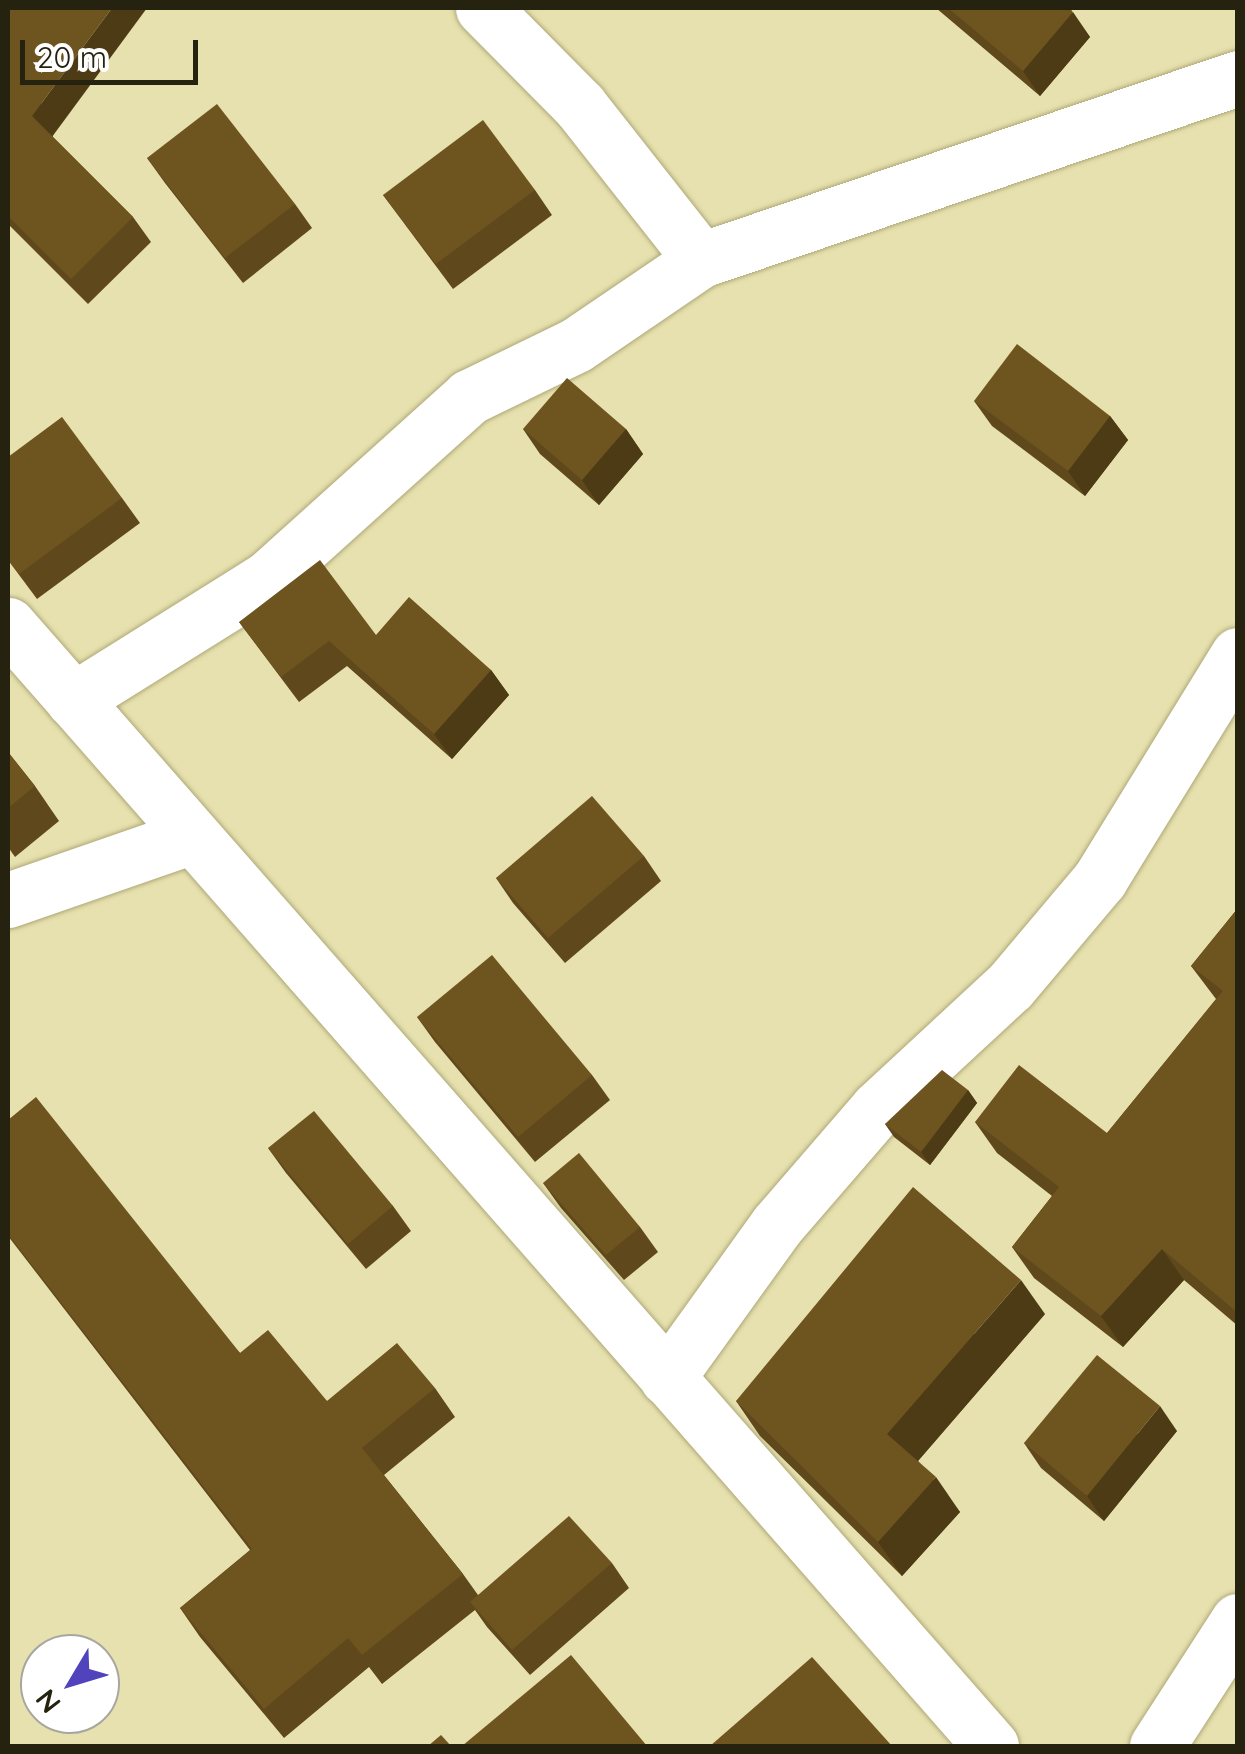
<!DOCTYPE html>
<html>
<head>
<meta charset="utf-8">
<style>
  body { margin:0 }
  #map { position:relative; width:1245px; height:1754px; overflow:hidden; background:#e7e1af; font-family:Quicksand,sans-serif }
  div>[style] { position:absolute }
  .roads { filter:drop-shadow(0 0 2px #aea878) drop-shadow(0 0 2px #aea878) }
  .minor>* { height:55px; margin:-27.5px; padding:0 27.5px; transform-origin:27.5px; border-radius:27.5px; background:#fff }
  .wall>* { inset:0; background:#5f481b }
  .shaded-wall>* { inset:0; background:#4d3b16 }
  .building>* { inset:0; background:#6e541f }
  span { translate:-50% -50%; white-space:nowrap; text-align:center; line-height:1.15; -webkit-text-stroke:10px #fff; paint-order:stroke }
  .frame { position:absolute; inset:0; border:10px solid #25220f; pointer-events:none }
  .north { position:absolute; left:20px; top:1634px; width:100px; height:100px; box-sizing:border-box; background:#fff; border:2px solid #a8a79f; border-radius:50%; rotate:232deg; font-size:28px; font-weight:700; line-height:40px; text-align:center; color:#25220f }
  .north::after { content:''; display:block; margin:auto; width:35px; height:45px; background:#5143bb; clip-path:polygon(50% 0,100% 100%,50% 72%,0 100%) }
  .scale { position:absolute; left:20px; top:40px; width:178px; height:45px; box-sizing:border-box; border:5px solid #25220f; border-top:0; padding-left:12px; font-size:30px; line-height:35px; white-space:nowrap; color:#25220f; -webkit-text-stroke:8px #fff; paint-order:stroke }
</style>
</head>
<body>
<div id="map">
  <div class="roads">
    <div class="minor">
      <div style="left:483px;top:8px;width:138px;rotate:45.3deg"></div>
      <div style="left:580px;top:106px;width:196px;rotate:51.8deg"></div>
      <div style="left:8px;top:625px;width:1491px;rotate:48.75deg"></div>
      <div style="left:73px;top:700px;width:229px;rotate:-32deg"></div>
      <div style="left:267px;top:579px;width:272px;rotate:-42deg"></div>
      <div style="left:469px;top:397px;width:119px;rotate:-25.9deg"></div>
      <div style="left:576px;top:345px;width:151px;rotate:-34.2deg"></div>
      <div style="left:701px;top:260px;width:567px;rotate:-18.72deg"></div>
      <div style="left:8px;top:900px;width:193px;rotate:-19.1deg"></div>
      <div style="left:667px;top:1378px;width:188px;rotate:-54.3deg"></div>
      <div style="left:777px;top:1225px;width:153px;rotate:-49.2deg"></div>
      <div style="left:877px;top:1109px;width:181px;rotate:-42.8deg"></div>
      <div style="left:1010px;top:986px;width:140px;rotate:-49.9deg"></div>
      <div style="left:1100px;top:879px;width:263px;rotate:-58.4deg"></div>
      <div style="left:1157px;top:1746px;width:149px;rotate:-57.1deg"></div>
    </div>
  </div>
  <div class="wall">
    <div style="clip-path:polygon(8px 8px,53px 137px,133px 217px,151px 242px,88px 304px,8px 224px)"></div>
    <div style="clip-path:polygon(936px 8px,1074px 8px,1071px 11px,1090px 37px,1040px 96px)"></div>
    <div style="clip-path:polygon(147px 158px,295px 204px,312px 228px,243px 283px,165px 183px)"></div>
    <div style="clip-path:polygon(535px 190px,552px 215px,453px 289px,383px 195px)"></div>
    <div style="clip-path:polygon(974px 401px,1110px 416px,1128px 440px,1085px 496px,992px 426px)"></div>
    <div style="clip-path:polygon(523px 429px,626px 429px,643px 454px,599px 505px,540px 454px)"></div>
    <div style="clip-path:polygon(8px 457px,122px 498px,140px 523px,37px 599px,8px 560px)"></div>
    <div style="clip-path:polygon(239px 622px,376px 635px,491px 670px,509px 695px,452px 759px,347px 666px,299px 702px)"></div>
    <div style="clip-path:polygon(8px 752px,35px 786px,59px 821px,15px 857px,8px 847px)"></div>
    <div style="clip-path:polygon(644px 856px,661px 881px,565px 963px,513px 903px,496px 878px)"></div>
    <div style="clip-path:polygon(1238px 908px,1238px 1326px,1184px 1280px,1123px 1347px,1034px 1278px,1012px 1247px,1052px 1196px,997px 1153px,975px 1122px,1107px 1133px,1216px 999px,1191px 966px)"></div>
    <div style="clip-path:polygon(417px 1017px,592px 1075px,610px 1100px,535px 1162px,435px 1042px)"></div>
    <div style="clip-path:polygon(968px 1090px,977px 1103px,930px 1165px,894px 1137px,885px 1124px)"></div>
    <div style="clip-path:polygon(8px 1120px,240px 1353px,327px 1401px,435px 1388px,455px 1417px,384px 1475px,463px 1574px,478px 1595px,612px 1563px,629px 1588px,530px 1675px,487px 1627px,475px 1610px,382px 1684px,369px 1667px,284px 1738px,200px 1637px,180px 1608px,250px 1550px,8px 1236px)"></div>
    <div style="clip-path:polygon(268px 1148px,393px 1206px,411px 1231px,366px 1269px,286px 1173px)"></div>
    <div style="clip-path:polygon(543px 1183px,640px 1227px,658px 1252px,624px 1280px,561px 1208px)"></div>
    <div style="clip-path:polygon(1045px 1314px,918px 1461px,960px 1512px,902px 1576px,760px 1436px,736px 1401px)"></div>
    <div style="clip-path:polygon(1177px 1431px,1104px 1521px,1041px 1468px,1024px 1443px)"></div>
  </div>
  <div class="shaded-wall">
    <div style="clip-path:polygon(112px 8px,147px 8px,49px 141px,32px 116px)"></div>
    <div style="clip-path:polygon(1073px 12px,1090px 37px,1040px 96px,1023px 71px)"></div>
    <div style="clip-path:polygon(1110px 416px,1128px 440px,1085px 496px,1068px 471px)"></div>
    <div style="clip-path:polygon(626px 429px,643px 454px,599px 505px,582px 480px)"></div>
    <div style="clip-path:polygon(491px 670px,509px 695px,452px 759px,434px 734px)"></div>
    <div style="clip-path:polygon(968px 1090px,977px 1103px,930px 1165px,921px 1152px)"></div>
    <div style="clip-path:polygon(1162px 1249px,1184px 1280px,1123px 1347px,1101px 1316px)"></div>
    <div style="clip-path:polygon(1021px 1280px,1045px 1314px,911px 1469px,887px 1434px)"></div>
    <div style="clip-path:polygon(1160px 1406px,1177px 1431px,1104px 1521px,1087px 1496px)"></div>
    <div style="clip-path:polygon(936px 1477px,960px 1512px,902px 1576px,878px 1542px)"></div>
  </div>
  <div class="building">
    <div style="clip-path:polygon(8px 8px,112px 8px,32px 116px,133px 217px,71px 279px,8px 216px)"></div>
    <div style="clip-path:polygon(948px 8px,1068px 8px,1073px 12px,1023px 71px)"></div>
    <div style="clip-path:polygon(217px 104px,295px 204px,225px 258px,147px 158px)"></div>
    <div style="clip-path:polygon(483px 120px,535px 190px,436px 264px,383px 195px)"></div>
    <div style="clip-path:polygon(1017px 344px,1110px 416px,1068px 471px,974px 401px)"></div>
    <div style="clip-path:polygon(567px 378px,626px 429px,582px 480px,523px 429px)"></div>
    <div style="clip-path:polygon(62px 417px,122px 498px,19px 574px,8px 559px,8px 457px)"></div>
    <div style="clip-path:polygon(320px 560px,376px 635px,409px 597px,491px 670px,434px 734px,329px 641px,281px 677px,239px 622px)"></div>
    <div style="clip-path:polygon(8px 752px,35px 786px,8px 808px)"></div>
    <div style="clip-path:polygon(592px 796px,644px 856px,548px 938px,496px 878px)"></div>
    <div style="clip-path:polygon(1238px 908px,1238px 1313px,1162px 1249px,1101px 1316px,1012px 1247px,1059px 1187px,975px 1122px,1019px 1065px,1107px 1133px,1223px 991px,1191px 966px)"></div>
    <div style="clip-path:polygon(492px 955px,592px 1075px,518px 1137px,417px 1017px)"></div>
    <div style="clip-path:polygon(942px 1070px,968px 1090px,921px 1152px,885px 1124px)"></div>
    <div style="clip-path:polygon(36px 1097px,240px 1353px,268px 1330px,327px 1401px,397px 1343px,435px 1388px,362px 1448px,463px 1574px,362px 1655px,348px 1638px,264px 1709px,180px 1608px,252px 1549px,8px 1234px,8px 1120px)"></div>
    <div style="clip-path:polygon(314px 1111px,393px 1206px,348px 1244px,268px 1148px)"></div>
    <div style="clip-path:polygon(579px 1153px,640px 1227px,606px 1255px,543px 1183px)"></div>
    <div style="clip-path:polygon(913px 1187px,1021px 1280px,887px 1434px,936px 1477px,878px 1542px,736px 1401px)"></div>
    <div style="clip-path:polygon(1097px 1355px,1160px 1406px,1087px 1496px,1024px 1443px)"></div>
    <div style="clip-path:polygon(569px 1516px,612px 1563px,512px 1650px,470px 1602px)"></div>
    <div style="clip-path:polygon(571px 1655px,647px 1746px,462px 1746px)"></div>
    <div style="clip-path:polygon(812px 1657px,892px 1746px,710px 1746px)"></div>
    <div style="clip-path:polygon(441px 1735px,451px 1746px,428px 1746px)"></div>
  </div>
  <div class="frame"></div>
  <div class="north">N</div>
  <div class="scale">20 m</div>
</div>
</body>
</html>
